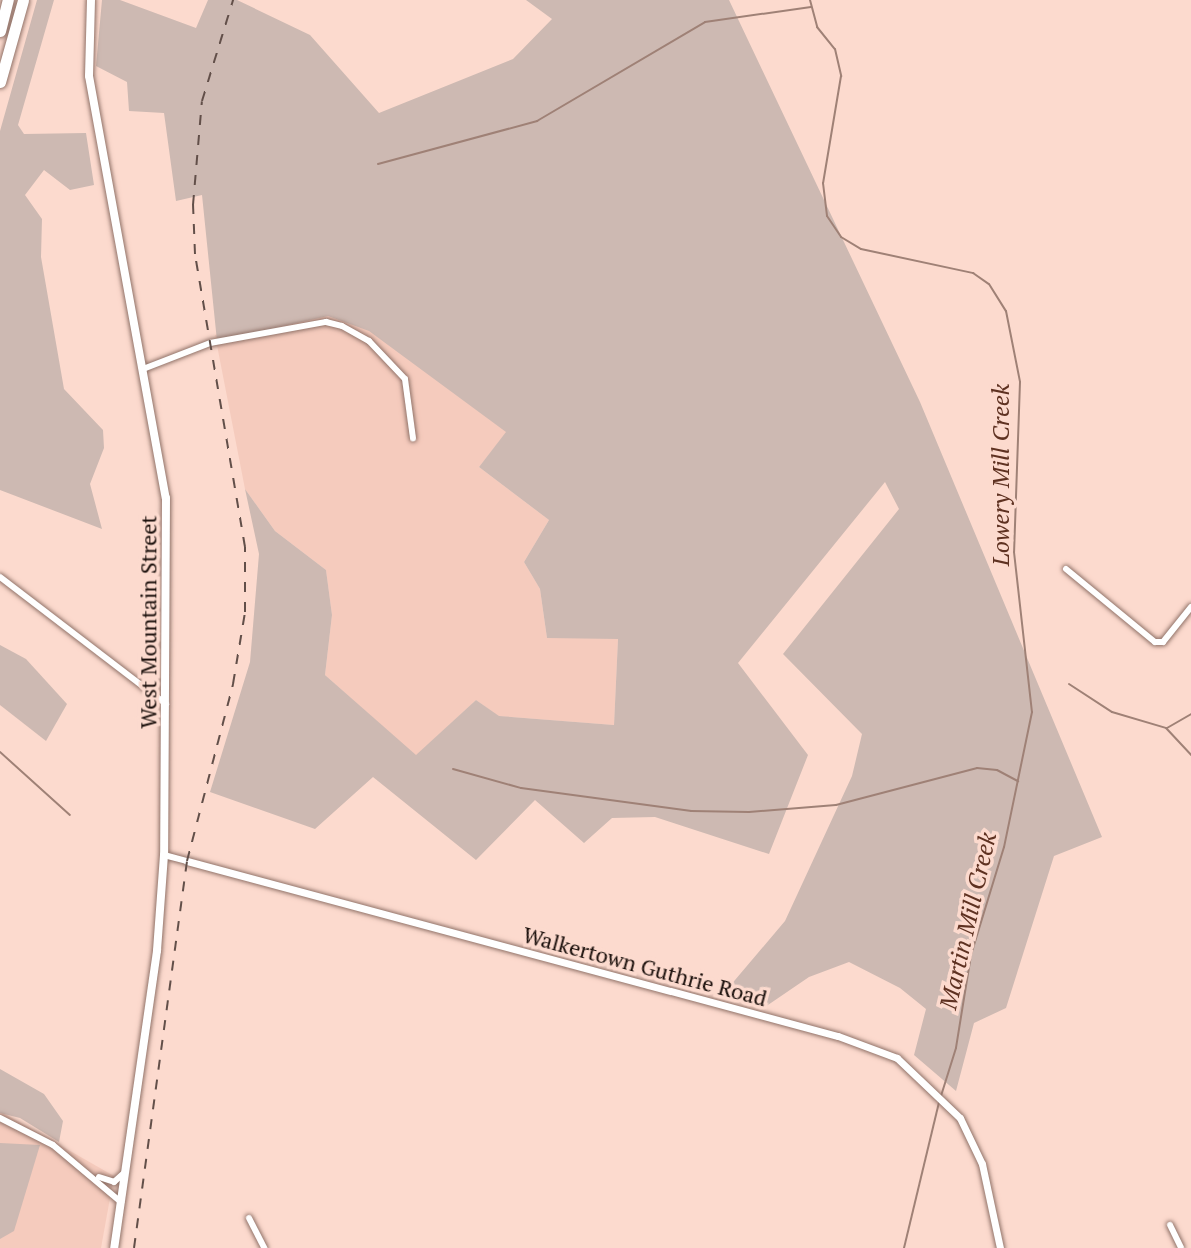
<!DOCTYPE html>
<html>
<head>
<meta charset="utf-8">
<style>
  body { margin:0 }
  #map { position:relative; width:1191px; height:1248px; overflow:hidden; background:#fcdace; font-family:"PT Serif",serif }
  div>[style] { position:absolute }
  .built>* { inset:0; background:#f5cbbd }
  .green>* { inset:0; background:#cdb9b2 }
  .stream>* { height:2px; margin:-1px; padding:0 1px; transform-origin:1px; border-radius:1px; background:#9f8176 }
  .roads { filter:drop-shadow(0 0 2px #917369) drop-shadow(0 0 2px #917369) }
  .minor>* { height:6px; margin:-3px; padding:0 3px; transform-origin:3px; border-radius:3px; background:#fff }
  .tertiary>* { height:7px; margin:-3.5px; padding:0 3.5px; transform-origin:3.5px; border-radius:3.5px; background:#fff }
  .secondary>* { height:8px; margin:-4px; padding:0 4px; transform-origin:4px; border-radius:4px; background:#fff }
  .motorway>* { height:11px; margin:-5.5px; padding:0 5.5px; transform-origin:5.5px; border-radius:5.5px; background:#fff }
  .rail>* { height:2px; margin-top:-1px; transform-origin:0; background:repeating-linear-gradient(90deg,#624f49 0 10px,transparent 0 20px) }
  span { translate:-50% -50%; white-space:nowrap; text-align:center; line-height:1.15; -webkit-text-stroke:7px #fcdace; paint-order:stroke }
  .street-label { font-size:22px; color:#1a0f0b }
  .water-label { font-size:24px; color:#5e3121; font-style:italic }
</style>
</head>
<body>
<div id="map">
  <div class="built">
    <div style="clip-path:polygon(328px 316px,369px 330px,507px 432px,479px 467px,549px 520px,524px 562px,540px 589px,547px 638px,618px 638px,614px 725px,498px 716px,476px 700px,416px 756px,325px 675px,332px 615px,326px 570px,275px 531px,245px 489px,215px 335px)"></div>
    <div style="clip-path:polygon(0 1111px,114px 1176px,101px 1248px,0 1248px)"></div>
  </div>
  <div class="green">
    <div style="clip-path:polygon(37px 0,54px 0,18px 125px,24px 134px,86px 133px,94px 185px,70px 190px,44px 170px,25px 195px,42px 219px,41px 257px,64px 389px,103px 430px,104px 448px,90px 484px,102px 529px,0 490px,0 131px)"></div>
    <div style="clip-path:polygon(102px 0,120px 0,196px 28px,208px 0,237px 0,310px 35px,379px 113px,513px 59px,552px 19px,526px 0,729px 0,920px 402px,1102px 837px,1054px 856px,1006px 1008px,974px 1023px,956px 1091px,914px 1055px,926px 1009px,900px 988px,849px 962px,809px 977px,765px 1007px,724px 993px,785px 921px,852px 776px,862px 734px,783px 654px,899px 509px,885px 482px,738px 663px,808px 755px,769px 854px,655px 817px,612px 818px,584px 843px,535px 800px,476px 860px,373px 777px,315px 829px,210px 792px,250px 662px,259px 554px,245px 489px,275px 531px,326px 570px,332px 615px,325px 675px,416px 755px,476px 700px,499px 716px,614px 725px,618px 639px,547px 638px,540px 589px,524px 562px,549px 520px,479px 467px,506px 432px,369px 331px,328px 316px,217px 341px,202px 195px,176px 201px,164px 113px,129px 111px,127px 82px,96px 66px)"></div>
    <div style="clip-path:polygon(0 645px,26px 659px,67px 704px,46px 741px,0 705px)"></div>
    <div style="clip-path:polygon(0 1069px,44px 1094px,63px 1121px,59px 1142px,20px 1118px,0 1113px)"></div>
    <div style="clip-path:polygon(0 1143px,40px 1145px,14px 1231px,0 1239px)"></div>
  </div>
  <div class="stream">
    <div style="left:810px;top:0;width:28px;rotate:75deg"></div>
    <div style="left:817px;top:27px;width:28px;rotate:51deg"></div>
    <div style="left:835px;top:49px;width:28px;rotate:77deg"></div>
    <div style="left:841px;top:76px;width:109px;rotate:99.5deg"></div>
    <div style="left:823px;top:183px;width:33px;rotate:83deg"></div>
    <div style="left:827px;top:216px;width:25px;rotate:56deg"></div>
    <div style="left:841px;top:237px;width:23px;rotate:31deg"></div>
    <div style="left:861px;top:249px;width:115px;rotate:12.1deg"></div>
    <div style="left:973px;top:273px;width:19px;rotate:35deg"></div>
    <div style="left:989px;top:284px;width:32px;rotate:58deg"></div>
    <div style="left:1006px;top:311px;width:72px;rotate:78.8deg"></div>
    <div style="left:1020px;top:382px;width:170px;rotate:92deg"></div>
    <div style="left:1014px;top:552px;width:161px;rotate:83.6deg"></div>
    <div style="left:1032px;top:712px;width:138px;rotate:101.7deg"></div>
    <div style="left:1004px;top:847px;width:113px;rotate:107deg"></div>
    <div style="left:971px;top:955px;width:94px;rotate:99.2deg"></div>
    <div style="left:956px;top:1048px;width:50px;rotate:107.4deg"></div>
    <div style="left:378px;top:164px;width:165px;rotate:-15.1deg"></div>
    <div style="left:537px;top:121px;width:195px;rotate:-30.5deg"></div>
    <div style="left:705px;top:22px;width:107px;rotate:-8.1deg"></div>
    <div style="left:1069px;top:684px;width:51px;rotate:33.1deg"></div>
    <div style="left:1112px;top:712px;width:56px;rotate:16.5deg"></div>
    <div style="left:1166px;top:728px;width:37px;rotate:47deg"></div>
    <div style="left:1167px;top:728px;width:28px;rotate:-30deg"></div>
    <div style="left:0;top:752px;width:94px;rotate:42deg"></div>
    <div style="left:453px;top:769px;width:71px;rotate:15.6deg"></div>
    <div style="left:521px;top:788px;width:172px;rotate:7.7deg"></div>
    <div style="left:691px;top:811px;width:58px;rotate:1deg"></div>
    <div style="left:749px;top:812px;width:87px;rotate:-4.6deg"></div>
    <div style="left:836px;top:805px;width:146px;rotate:-14.7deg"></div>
    <div style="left:977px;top:768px;width:20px;rotate:6deg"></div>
    <div style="left:997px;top:770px;width:24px;rotate:28deg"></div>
    <div style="left:904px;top:1248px;width:150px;rotate:-76.5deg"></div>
  </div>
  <div class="roads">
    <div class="minor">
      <div style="left:143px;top:369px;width:72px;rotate:-21.2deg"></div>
      <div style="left:210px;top:343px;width:118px;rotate:-10.3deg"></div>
      <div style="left:326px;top:322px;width:16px;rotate:14deg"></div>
      <div style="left:342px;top:326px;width:31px;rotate:29deg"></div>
      <div style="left:369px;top:341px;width:52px;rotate:46.5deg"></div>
      <div style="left:405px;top:379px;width:60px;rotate:82.3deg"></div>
      <div style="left:1066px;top:569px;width:115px;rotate:39.4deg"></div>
      <div style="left:1155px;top:642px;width:8px"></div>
      <div style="left:1163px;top:642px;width:45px;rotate:-51.3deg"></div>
      <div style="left:0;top:577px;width:209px;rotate:37.4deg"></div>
      <div style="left:164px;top:855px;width:24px;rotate:15deg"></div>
      <div style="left:0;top:1118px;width:59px;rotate:27deg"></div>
      <div style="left:53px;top:1145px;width:89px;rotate:40deg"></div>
      <div style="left:99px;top:1177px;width:16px;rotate:18deg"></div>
      <div style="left:114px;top:1182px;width:12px;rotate:-42deg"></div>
      <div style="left:249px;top:1218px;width:34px;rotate:63deg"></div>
      <div style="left:1170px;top:1225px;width:25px;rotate:64deg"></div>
    </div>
    <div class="tertiary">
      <div style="left:187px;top:861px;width:674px;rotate:15.05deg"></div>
      <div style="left:838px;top:1036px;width:63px;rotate:20.4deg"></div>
      <div style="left:897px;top:1058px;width:87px;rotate:43.6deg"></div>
      <div style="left:960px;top:1118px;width:51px;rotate:64.4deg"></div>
      <div style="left:982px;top:1164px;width:86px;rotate:77.9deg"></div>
    </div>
    <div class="secondary">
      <div style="left:91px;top:0;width:76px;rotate:91.5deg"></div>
      <div style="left:89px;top:76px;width:429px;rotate:79.7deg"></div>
      <div style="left:166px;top:498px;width:357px;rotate:90.3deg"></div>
      <div style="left:164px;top:855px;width:96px;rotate:94.2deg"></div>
      <div style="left:157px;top:951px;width:300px;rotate:98.2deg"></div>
    </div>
    <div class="motorway">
      <div style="left:0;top:31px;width:32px;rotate:-76deg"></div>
      <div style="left:0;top:82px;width:85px;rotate:-74.3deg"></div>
    </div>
  </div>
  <div class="rail">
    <div style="left:134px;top:1248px;width:391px;rotate:-82.2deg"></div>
    <div style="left:187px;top:861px;width:183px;rotate:-75.4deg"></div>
    <div style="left:233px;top:684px;width:73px;rotate:-80.5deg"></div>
    <div style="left:245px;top:612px;width:65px;rotate:-90deg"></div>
    <div style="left:245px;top:547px;width:297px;rotate:-99.7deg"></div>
    <div style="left:195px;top:254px;width:49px;rotate:-92.3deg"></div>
    <div style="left:193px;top:205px;width:104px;rotate:-85.1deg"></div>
    <div style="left:202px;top:101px;width:106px;rotate:-72.9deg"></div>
  </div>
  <div class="street-label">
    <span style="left:148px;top:622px;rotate:-90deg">West Mountain Street</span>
    <span style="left:645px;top:966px;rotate:15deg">Walkertown Guthrie Road</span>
  </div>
  <div class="water-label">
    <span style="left:1001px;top:475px;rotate:-90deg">Lowery Mill Creek</span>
    <span style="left:968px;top:921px;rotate:-77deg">Martin Mill Creek</span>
  </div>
</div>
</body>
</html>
